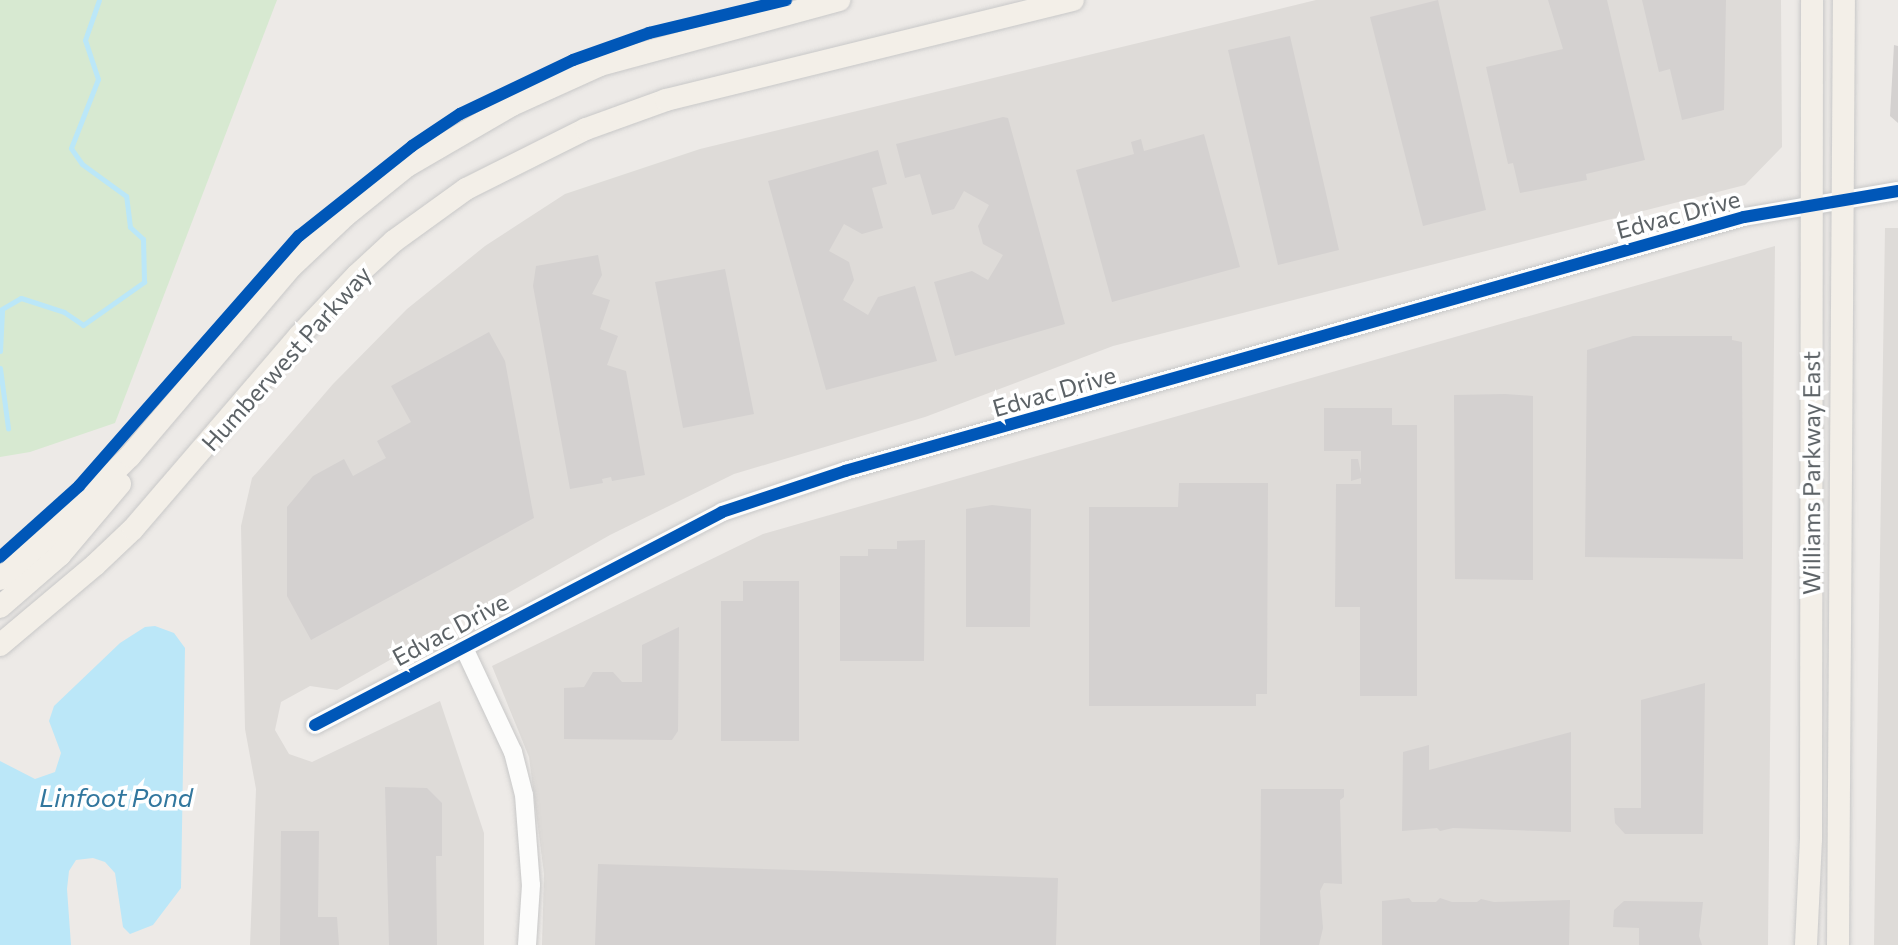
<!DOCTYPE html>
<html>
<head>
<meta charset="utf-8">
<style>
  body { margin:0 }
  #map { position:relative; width:1898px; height:945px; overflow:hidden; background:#edeae7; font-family:Commissioner,sans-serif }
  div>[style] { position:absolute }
  .industrial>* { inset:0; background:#dedbd8 }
  .green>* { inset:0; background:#d7e9d1 }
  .water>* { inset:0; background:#bbe7f8 }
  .stream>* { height:5px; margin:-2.5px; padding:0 2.5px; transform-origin:2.5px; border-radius:2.5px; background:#bbe7f8 }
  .building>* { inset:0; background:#d4d1d0 }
  .roads { filter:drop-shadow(0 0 2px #c8c8c8) drop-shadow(0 0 2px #c8c8c8) }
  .minor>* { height:18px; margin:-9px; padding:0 9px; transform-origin:9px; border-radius:9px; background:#fcfcfb }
  .major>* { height:22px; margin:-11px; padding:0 11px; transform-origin:11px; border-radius:11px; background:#f3efe8 }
  .cycleway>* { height:12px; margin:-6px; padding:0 6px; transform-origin:6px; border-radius:6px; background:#0057b8 }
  span { translate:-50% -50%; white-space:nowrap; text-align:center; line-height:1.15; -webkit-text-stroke:7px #fff; paint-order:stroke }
  .street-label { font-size:24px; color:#5c6266 }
  .water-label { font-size:26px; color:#32779e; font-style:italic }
</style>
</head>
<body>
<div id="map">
  <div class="industrial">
    <div style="clip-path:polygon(1316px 0,1781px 0,1782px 147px,1745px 185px,1113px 346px,925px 417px,734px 474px,610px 535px,337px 690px,310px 686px,281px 702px,275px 730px,289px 754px,312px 762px,440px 701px,484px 833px,484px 945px,250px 945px,256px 789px,245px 729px,241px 526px,252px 478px,333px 384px,407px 309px,485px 246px,565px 194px,700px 149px)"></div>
    <div style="clip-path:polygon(1885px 228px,1898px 228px,1898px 945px,1874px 945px)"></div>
    <div style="clip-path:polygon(1775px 246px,1768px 945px,542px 945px,544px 874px,529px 757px,492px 666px,763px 534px)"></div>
  </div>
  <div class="green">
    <div style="clip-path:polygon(0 0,277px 0,115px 423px,30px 452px,0 457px)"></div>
  </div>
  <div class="water">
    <div style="clip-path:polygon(155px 626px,174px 633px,185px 648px,181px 888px,153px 925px,130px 934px,123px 927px,115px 873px,105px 862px,93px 858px,76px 860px,69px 871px,67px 889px,71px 945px,0 945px,0 761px,35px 779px,55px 772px,61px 753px,49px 721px,54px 706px,120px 643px,145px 627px)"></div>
  </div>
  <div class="stream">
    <div style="left:0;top:310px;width:24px;rotate:-30deg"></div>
    <div style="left:21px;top:298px;width:45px;rotate:18deg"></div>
    <div style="left:64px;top:312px;width:23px;rotate:34deg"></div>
    <div style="left:83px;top:325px;width:75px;rotate:-35.2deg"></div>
    <div style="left:144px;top:282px;width:43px;rotate:-91.3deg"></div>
    <div style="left:143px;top:239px;width:18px;rotate:-137deg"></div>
    <div style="left:130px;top:227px;width:31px;rotate:-97deg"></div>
    <div style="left:126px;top:196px;width:54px;rotate:-144deg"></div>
    <div style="left:82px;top:164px;width:19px;rotate:-125deg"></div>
    <div style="left:71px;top:148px;width:74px;rotate:-68.6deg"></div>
    <div style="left:98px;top:79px;width:41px;rotate:-108.4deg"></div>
    <div style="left:85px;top:40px;width:42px;rotate:-70.7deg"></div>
    <div style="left:0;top:351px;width:40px;rotate:-87.1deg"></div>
    <div style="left:0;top:368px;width:61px;rotate:82.4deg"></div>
  </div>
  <div class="building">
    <div style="clip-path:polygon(1438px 0,1486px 210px,1423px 226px,1370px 17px)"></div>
    <div style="clip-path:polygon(1548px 0,1607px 0,1645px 160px,1586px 174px,1587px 180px,1520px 193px,1513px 163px,1508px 164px,1486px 67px,1563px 49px)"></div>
    <div style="clip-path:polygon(1642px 0,1726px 0,1724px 110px,1682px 120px,1670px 69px,1659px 72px)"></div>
    <div style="clip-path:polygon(1290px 36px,1339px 250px,1278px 265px,1228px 50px)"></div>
    <div style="clip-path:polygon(1894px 45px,1898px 46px,1898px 123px,1890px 116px)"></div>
    <div style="clip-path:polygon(1003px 117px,1008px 118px,1065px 324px,955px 356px,934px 282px,972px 271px,988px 280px,1003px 255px,983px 244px,978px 226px,989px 205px,964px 191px,954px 209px,932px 215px,920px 174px,905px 178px,896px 144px)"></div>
    <div style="clip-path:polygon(1204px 134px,1240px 267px,1112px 302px,1076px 170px,1134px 154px,1131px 142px,1141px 139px,1144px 151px)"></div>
    <div style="clip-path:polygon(878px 150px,887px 184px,872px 188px,883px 228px,862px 234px,844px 224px,829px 251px,849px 262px,854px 280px,843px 300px,868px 315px,878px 297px,915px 286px,937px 361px,826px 390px,768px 181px)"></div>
    <div style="clip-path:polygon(598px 255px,602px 275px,592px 294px,610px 300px,600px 329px,618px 336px,607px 365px,626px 371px,645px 475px,612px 481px,611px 477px,602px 479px,603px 483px,570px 489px,533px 286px,536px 266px)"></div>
    <div style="clip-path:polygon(725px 269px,754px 414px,683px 428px,655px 282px)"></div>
    <div style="clip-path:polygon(489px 332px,505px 361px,534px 518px,311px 640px,287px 596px,287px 507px,313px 476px,344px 459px,353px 476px,386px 458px,377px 441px,411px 422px,391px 386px)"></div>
    <div style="clip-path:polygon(1633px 336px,1732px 336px,1732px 340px,1742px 342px,1743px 559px,1585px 557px,1587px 350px)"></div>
    <div style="clip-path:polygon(1505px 394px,1533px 396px,1533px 580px,1455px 579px,1454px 395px)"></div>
    <div style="clip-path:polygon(1324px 408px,1392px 408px,1392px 425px,1417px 425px,1417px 696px,1360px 696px,1360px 607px,1335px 607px,1336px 484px,1361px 484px,1361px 478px,1351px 481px,1351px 459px,1358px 459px,1361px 473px,1361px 451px,1324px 451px)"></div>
    <div style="clip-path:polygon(1179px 483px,1268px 483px,1267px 694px,1256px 694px,1256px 706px,1089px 706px,1089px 507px,1178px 507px)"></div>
    <div style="clip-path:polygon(992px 505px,1031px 509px,1030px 627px,966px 627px,966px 509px)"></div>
    <div style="clip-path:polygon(925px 540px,924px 661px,840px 661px,840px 556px,868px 556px,868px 549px,897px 549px,897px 541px)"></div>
    <div style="clip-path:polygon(743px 581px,799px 581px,799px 741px,721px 741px,721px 601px,743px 601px)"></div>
    <div style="clip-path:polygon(679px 627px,678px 731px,672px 740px,564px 739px,564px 688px,584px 687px,593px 672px,613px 672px,622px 682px,642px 682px,642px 645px)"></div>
    <div style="clip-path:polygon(1705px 683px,1703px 834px,1625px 834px,1615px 823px,1614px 808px,1641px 808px,1641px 700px)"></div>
    <div style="clip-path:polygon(1571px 732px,1571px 832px,1453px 828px,1440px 831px,1437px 828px,1402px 831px,1403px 752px,1429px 745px,1429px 770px)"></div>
    <div style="clip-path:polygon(385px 787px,427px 788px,442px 803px,442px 856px,436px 856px,437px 945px,389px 945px)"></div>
    <div style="clip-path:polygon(1261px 789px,1344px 789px,1344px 797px,1340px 800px,1342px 884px,1324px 883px,1320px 891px,1323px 928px,1319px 945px,1260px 945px)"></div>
    <div style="clip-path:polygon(281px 831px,319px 831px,318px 917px,337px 917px,339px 945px,280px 945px)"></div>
    <div style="clip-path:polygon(598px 864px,1058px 878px,1056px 945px,595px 945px)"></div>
    <div style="clip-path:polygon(1409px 898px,1412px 902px,1436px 902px,1440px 898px,1452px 902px,1477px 902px,1481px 899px,1494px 902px,1570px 900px,1569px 945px,1382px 945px,1382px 901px)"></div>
    <div style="clip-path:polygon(1624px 901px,1703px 902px,1699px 936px,1702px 945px,1639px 945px,1639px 928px,1613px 927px,1614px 910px)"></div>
  </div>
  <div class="roads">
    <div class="minor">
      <div style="left:464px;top:648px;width:115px;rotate:64.8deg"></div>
      <div style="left:513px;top:752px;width:44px;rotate:75.7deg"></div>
      <div style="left:524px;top:795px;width:90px;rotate:85.6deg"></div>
      <div style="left:531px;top:885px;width:60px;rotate:93.8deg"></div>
      <div style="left:315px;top:725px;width:459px;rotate:-27.6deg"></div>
      <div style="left:722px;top:512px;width:130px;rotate:-18.4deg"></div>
      <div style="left:845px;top:471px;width:934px;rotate:-15.78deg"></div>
      <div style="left:1744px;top:217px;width:156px;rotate:-9.6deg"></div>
    </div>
    <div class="major">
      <div style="left:0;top:579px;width:74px;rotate:-41.2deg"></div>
      <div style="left:56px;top:530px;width:105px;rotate:-45deg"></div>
      <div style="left:130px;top:456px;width:248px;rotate:-49.6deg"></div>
      <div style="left:291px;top:267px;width:74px;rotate:-43.4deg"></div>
      <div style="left:345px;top:216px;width:80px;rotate:-38.9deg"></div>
      <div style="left:407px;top:166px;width:121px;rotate:-30.2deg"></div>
      <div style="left:512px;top:105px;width:97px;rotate:-24.4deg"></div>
      <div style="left:600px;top:65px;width:248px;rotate:-15.2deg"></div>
      <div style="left:0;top:607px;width:79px;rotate:-40.9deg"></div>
      <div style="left:60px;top:555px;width:93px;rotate:-49.8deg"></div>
      <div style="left:0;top:645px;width:124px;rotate:-40.1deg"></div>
      <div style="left:95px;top:565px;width:52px;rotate:-43.5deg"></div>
      <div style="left:133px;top:529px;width:255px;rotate:-49.3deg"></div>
      <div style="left:299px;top:336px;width:84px;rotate:-46.4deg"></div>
      <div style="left:357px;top:275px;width:50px;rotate:-42.6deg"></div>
      <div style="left:394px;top:241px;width:89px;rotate:-35.8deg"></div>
      <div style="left:466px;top:189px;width:134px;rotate:-26.6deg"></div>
      <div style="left:586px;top:129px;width:85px;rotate:-19.9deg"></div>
      <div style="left:666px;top:100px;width:419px;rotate:-13.8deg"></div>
      <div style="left:1806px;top:945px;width:106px;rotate:-87.3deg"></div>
      <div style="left:1811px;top:839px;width:839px;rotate:-89.93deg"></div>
      <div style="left:1838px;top:945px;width:945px;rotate:-89.64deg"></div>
    </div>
  </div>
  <div class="cycleway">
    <div style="left:0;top:557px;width:106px;rotate:-41.9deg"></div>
    <div style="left:79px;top:486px;width:333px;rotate:-48.7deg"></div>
    <div style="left:299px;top:236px;width:144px;rotate:-38.5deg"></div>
    <div style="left:412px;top:146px;width:58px;rotate:-33.7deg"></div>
    <div style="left:460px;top:114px;width:125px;rotate:-25.5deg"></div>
    <div style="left:573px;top:60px;width:81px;rotate:-19.6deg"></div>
    <div style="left:649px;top:33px;width:141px;rotate:-13.5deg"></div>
    <div style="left:315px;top:725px;width:459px;rotate:-27.6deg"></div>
    <div style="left:722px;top:512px;width:130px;rotate:-18.4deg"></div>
    <div style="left:845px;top:471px;width:934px;rotate:-15.78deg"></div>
    <div style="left:1744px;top:217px;width:156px;rotate:-9.6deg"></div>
  </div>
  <div class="street-label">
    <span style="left:1678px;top:214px;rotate:-15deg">Edvac Drive</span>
    <span style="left:286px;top:358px;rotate:-48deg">Humberwest Parkway</span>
    <span style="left:1054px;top:391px;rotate:-16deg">Edvac Drive</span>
    <span style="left:1811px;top:473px;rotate:-90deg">Williams Parkway East</span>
    <span style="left:450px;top:629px;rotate:-28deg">Edvac Drive</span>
  </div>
  <div class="water-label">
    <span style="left:116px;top:797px">Linfoot Pond</span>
  </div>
</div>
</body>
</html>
